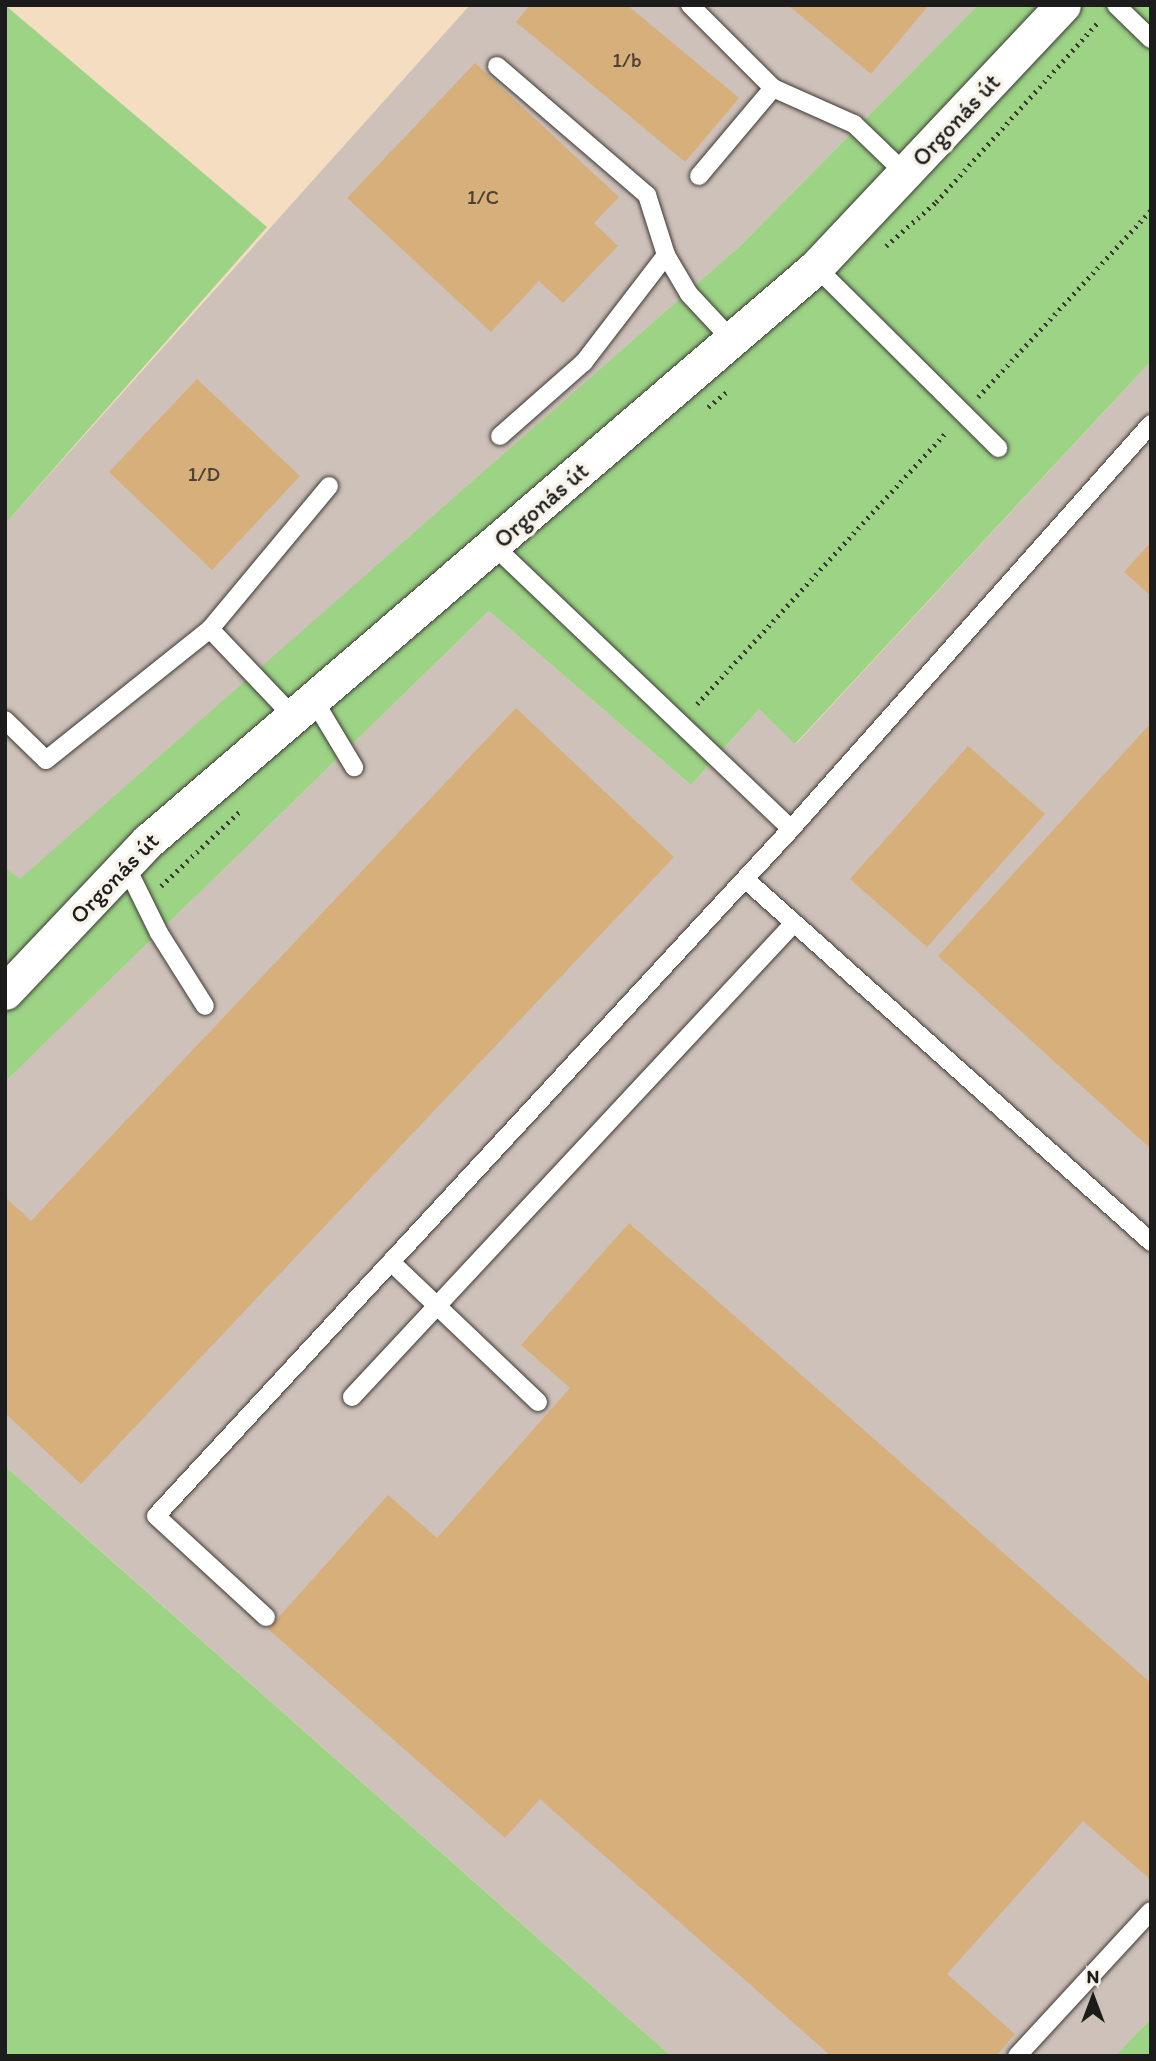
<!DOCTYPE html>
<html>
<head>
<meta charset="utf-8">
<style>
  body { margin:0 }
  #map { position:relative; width:1156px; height:2061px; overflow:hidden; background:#f4ddc1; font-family:Itim,sans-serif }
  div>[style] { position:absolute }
  .industrial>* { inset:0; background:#cec1b9 }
  .green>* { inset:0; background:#9cd385 }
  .building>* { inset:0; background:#d7af7b }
  .path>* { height:4.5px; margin-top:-2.25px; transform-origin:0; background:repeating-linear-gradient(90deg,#3c3935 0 2px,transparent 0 7px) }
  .roads { filter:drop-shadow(0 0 2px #3c3935) drop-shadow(0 0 2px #3c3935) }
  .service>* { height:18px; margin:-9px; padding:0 9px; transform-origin:9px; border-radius:9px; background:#fff }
  .minor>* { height:35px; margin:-17.5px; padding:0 17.5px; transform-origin:17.5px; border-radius:17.5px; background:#fff }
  span { translate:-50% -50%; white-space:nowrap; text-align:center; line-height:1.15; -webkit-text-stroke:7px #f7f3e8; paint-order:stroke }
  .number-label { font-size:21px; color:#4b4134 }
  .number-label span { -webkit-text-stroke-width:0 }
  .street-label { font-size:24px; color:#1c1c1c }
  .frame { position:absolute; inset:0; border:7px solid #1c1c1c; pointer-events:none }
  .north { position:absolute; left:1058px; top:1963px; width:70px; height:70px; -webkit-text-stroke:5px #f7f3e8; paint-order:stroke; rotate:0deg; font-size:19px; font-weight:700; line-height:28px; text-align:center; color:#1c1c1c }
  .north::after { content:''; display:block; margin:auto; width:24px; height:32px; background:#1c1c1c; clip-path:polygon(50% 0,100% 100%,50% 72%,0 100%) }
</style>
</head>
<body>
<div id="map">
  <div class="industrial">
    <div style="clip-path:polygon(470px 5px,978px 5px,741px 245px,20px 880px,5px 868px,5px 524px)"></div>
    <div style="clip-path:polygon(1151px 361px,1151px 2019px,1115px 2056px,671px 2056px,5px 1466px,5px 1082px,489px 611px,691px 785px,759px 709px,796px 744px)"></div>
  </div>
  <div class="green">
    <div style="clip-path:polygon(5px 5px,267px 227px,5px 524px)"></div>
    <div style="clip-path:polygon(978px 5px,1151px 5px,1151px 361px,795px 744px,759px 709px,691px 785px,489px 611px,5px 1082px,5px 868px,20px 879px,741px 245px)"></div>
    <div style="clip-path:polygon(5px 1466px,78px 1531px,671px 2056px,5px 2056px)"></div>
    <div style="clip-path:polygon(1151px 2019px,1151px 2056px,1115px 2056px)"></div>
  </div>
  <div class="building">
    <div style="clip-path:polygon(530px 5px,627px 5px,739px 98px,685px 162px,516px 22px)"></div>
    <div style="clip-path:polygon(788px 5px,929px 5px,871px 74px)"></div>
    <div style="clip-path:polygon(475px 63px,619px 197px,594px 223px,618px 246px,563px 303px,539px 281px,491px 332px,347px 198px)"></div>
    <div style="clip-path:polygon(197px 379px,300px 476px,212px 570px,109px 472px)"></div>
    <div style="clip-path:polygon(1151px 542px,1151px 596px,1124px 572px)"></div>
    <div style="clip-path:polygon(516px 708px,674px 857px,81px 1484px,5px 1413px,5px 1197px,31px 1221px)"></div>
    <div style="clip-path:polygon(1151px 723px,1151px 1149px,938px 956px)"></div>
    <div style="clip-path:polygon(968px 746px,1045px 814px,927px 947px,850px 879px)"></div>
    <div style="clip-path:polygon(629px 1223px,1151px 1683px,1151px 1880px,1083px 1821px,947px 1974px,1015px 2034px,996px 2056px,831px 2056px,540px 1799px,505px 1838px,268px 1629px,388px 1495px,437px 1538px,570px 1388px,521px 1345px)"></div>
  </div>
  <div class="path">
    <div style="left:886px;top:246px;width:67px;rotate:-41.3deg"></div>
    <div style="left:936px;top:202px;width:244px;rotate:-48deg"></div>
    <div style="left:978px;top:397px;width:255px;rotate:-47.2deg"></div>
    <div style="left:708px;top:407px;width:26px;rotate:-39deg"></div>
    <div style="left:697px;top:704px;width:369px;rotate:-47.5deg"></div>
    <div style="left:161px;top:886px;width:110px;rotate:-43.5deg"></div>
  </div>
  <div class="roads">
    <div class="service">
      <div style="left:690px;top:5px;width:117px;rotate:45deg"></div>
      <div style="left:773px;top:88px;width:89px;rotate:24deg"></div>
      <div style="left:854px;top:124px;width:72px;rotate:43.9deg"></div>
      <div style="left:1116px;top:5px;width:49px;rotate:44.2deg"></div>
      <div style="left:497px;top:66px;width:198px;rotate:40.7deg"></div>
      <div style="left:647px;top:195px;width:63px;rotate:72.4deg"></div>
      <div style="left:666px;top:255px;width:45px;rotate:59.5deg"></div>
      <div style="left:689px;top:294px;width:60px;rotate:47deg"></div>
      <div style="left:699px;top:176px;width:115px;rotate:-49.9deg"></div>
      <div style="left:816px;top:267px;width:257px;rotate:44.8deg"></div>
      <div style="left:500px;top:436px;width:112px;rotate:-41.4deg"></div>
      <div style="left:584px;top:362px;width:135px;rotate:-52.5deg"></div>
      <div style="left:494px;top:546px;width:410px;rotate:43.6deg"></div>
      <div style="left:210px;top:629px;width:119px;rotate:46.4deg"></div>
      <div style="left:312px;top:697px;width:82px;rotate:59deg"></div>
      <div style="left:5px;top:720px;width:57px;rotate:44.3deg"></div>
      <div style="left:46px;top:760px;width:210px;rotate:-38.6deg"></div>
      <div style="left:210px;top:629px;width:186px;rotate:-50.2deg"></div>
      <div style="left:125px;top:864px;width:77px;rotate:63.8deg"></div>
      <div style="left:159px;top:933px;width:86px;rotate:57.8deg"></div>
      <div style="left:745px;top:879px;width:545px;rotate:41.8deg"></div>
      <div style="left:391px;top:1262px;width:203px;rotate:43.6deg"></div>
      <div style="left:352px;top:1397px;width:648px;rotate:-47deg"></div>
      <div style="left:266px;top:1617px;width:149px;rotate:-137.4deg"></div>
      <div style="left:156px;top:1516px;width:936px;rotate:-47.25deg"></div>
      <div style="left:791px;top:829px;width:542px;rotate:-48.37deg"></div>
      <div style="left:1017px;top:2056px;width:197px;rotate:-47.3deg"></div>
    </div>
    <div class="minor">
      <div style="left:5px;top:992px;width:208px;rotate:-46.6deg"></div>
      <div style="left:148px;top:841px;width:881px;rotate:-40.67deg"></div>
      <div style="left:816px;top:267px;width:360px;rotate:-46.7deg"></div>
    </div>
  </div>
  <div class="number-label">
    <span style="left:627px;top:60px">1/b</span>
    <span style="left:483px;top:197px">1/C</span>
    <span style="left:204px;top:474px">1/D</span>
  </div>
  <div class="street-label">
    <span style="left:956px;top:120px;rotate:-47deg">Orgonás út</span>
    <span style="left:541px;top:505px;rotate:-41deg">Orgonás út</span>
    <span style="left:114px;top:878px;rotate:-46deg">Orgonás út</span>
  </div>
  <div class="frame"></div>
  <div class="north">N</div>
</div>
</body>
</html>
